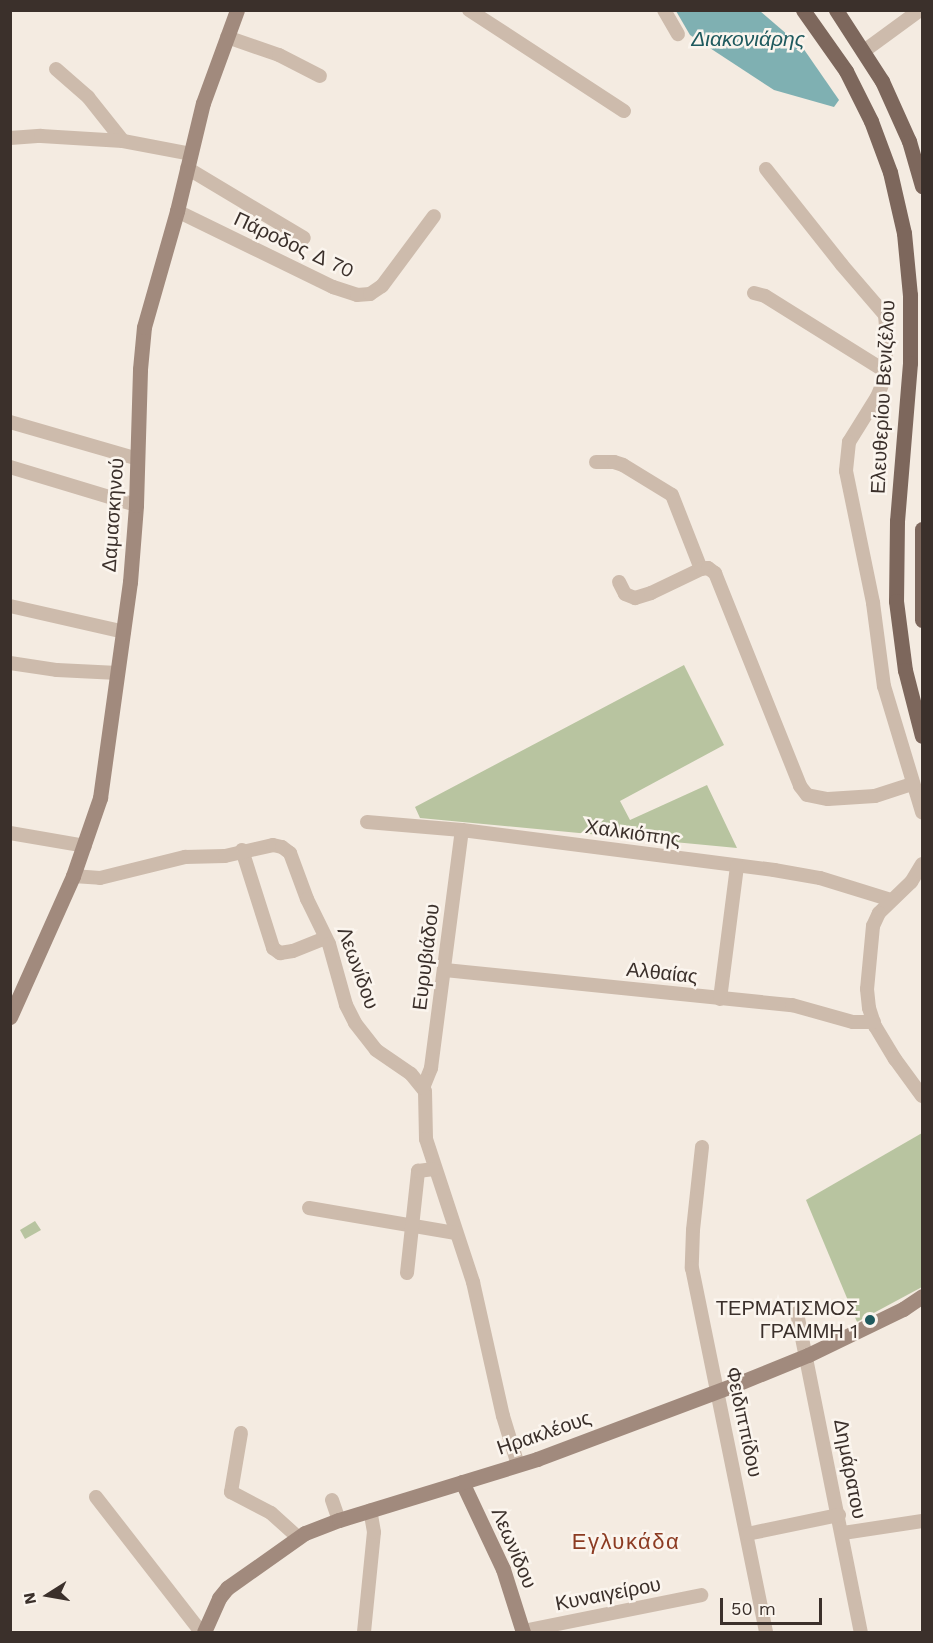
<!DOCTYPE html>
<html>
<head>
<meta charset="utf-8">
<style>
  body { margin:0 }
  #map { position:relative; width:933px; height:1643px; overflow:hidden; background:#f4ebe1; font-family:"Work Sans",sans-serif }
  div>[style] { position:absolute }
  .green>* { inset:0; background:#b8c4a0 }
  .water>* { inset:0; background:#7fb0b2 }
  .street>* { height:14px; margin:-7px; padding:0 7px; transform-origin:7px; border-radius:7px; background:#cdbbac }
  .secondary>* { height:15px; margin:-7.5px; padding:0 7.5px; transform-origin:7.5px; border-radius:7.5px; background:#a18a7d }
  .primary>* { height:15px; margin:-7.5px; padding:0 7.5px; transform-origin:7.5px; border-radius:7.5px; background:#7d675c }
  .dots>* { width:16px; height:16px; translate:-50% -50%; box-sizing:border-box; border:3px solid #fbf5ee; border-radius:50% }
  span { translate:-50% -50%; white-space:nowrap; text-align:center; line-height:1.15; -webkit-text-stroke:5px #fbf5ee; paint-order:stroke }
  .street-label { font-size:20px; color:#3b302b }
  .poi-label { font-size:20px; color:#3b302b }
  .right { translate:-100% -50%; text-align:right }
  .water-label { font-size:21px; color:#1f5a5e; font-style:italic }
  .quarter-label { font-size:22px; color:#8c3b22; letter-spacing:1.5px }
  .frame { position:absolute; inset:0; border:12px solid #3b302b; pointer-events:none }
  .north { position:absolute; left:18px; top:1565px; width:60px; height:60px; -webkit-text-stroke:4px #fbf5ee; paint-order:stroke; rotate:259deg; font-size:16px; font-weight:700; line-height:24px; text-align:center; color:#3b302b }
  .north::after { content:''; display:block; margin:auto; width:21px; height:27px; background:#3b302b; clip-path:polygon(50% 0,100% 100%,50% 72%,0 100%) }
  .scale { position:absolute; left:720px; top:1598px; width:102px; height:27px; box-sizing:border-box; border:3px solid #3b302b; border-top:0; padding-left:8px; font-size:18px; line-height:21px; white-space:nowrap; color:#3b302b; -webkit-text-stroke:4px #fbf5ee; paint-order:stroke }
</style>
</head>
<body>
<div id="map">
  <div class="green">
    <div style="clip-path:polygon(684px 665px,724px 745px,620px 801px,630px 820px,707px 785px,737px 848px,420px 818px,415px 807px)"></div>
    <div style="clip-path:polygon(922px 1133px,922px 1287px,857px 1322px,806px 1200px)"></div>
    <div style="clip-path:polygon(35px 1221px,41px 1230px,25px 1239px,20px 1230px)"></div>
  </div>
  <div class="water">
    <div style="clip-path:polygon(676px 11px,760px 11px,803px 48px,839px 100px,834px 107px,774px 90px,690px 35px)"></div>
  </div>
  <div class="street">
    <div style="left:469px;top:10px;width:185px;rotate:33.1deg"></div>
    <div style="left:664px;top:10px;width:28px;rotate:60deg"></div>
    <div style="left:227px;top:37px;width:55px;rotate:19.1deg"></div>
    <div style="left:279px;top:55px;width:46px;rotate:27.1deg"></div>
    <div style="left:864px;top:51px;width:69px;rotate:-36.2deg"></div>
    <div style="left:56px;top:69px;width:43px;rotate:41.2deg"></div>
    <div style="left:88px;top:97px;width:56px;rotate:51.5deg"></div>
    <div style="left:123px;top:141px;width:69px;rotate:10.8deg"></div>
    <div style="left:10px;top:138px;width:31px;rotate:-4deg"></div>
    <div style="left:41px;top:136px;width:82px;rotate:3.5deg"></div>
    <div style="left:187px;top:168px;width:136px;rotate:30.9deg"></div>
    <div style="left:766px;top:169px;width:122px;rotate:51.6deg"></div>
    <div style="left:842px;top:265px;width:66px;rotate:49.3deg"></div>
    <div style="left:885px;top:315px;width:21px;rotate:85deg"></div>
    <div style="left:887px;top:336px;width:44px;rotate:93.9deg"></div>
    <div style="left:884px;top:380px;width:18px;rotate:112deg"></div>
    <div style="left:877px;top:397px;width:53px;rotate:121.9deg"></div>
    <div style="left:849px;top:442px;width:29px;rotate:96deg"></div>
    <div style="left:846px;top:471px;width:135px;rotate:78.4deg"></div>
    <div style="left:873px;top:603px;width:84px;rotate:82.5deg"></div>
    <div style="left:884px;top:686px;width:132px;rotate:73.2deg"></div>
    <div style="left:177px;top:211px;width:174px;rotate:26deg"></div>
    <div style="left:333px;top:287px;width:25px;rotate:18deg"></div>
    <div style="left:357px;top:295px;width:13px;rotate:-4deg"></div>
    <div style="left:370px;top:294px;width:14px;rotate:-34deg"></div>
    <div style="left:382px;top:286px;width:87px;rotate:-53.4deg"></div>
    <div style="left:754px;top:293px;width:11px;rotate:15deg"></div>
    <div style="left:765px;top:296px;width:142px;rotate:32deg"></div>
    <div style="left:10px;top:422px;width:133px;rotate:16.1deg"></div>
    <div style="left:596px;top:462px;width:18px"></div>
    <div style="left:614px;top:462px;width:9px;rotate:18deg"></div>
    <div style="left:623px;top:465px;width:57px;rotate:31.5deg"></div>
    <div style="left:672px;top:495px;width:79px;rotate:68.6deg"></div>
    <div style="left:10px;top:467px;width:132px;rotate:16.8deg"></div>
    <div style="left:619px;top:582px;width:13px;rotate:63deg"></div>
    <div style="left:625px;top:594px;width:11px;rotate:22deg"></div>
    <div style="left:635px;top:598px;width:17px;rotate:-17deg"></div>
    <div style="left:651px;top:593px;width:55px;rotate:-25.6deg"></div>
    <div style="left:701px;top:569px;width:7px;rotate:-8deg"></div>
    <div style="left:708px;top:568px;width:9px;rotate:36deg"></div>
    <div style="left:715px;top:573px;width:229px;rotate:68.2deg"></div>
    <div style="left:800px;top:786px;width:11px;rotate:52deg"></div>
    <div style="left:807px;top:795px;width:21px;rotate:11deg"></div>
    <div style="left:828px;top:799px;width:47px;rotate:-3.7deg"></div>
    <div style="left:875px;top:796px;width:40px;rotate:-18deg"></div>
    <div style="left:10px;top:606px;width:117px;rotate:12.8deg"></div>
    <div style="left:10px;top:663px;width:48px;rotate:8.5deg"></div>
    <div style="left:57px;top:670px;width:61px;rotate:2.8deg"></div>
    <div style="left:367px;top:822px;width:95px;rotate:4.8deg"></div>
    <div style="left:462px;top:830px;width:315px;rotate:7.3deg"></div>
    <div style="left:774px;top:870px;width:47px;rotate:9.9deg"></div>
    <div style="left:820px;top:878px;width:74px;rotate:17.2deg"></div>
    <div style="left:10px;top:833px;width:76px;rotate:9.8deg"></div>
    <div style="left:242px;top:850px;width:103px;rotate:72.4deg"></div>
    <div style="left:273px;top:948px;width:9px;rotate:36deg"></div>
    <div style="left:280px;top:953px;width:13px;rotate:-9deg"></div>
    <div style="left:293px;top:951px;width:35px;rotate:-22deg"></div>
    <div style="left:922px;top:864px;width:21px;rotate:121deg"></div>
    <div style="left:911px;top:882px;width:45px;rotate:135.9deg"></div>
    <div style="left:879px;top:913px;width:14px;rotate:115deg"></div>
    <div style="left:873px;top:926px;width:63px;rotate:95.4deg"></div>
    <div style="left:867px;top:989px;width:19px;rotate:84deg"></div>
    <div style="left:869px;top:1008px;width:19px;rotate:72deg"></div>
    <div style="left:875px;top:1026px;width:39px;rotate:59deg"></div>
    <div style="left:895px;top:1059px;width:46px;rotate:53.9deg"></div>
    <div style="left:73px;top:876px;width:27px;rotate:4deg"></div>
    <div style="left:100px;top:878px;width:88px;rotate:-13.9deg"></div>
    <div style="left:185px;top:857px;width:40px;rotate:-1.4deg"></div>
    <div style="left:225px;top:856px;width:49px;rotate:-12.9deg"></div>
    <div style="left:273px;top:845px;width:9px;rotate:13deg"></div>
    <div style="left:282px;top:847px;width:10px;rotate:37deg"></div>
    <div style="left:290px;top:853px;width:49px;rotate:69.7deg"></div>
    <div style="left:307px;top:899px;width:50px;rotate:63.9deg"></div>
    <div style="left:329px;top:944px;width:63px;rotate:74.4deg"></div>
    <div style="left:346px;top:1005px;width:20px;rotate:63deg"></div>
    <div style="left:355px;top:1023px;width:34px;rotate:52deg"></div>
    <div style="left:376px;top:1050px;width:42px;rotate:34.4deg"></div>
    <div style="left:411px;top:1074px;width:22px;rotate:51deg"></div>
    <div style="left:425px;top:1091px;width:48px;rotate:88.8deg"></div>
    <div style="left:426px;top:1139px;width:151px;rotate:71.8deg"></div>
    <div style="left:473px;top:1282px;width:137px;rotate:77.4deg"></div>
    <div style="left:503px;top:1416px;width:51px;rotate:73deg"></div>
    <div style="left:445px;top:970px;width:349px;rotate:5.8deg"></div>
    <div style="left:792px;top:1005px;width:63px;rotate:15.6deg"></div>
    <div style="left:853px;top:1022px;width:21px"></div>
    <div style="left:720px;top:999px;width:134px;rotate:-82.7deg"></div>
    <div style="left:423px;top:1088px;width:22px;rotate:-68deg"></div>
    <div style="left:431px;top:1068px;width:240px;rotate:-82.6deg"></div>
    <div style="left:702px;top:1147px;width:83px;rotate:96.2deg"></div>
    <div style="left:693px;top:1230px;width:38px;rotate:92deg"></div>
    <div style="left:692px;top:1268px;width:371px;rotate:78.5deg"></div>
    <div style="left:309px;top:1208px;width:149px;rotate:9.7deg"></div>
    <div style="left:407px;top:1273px;width:103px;rotate:-83.8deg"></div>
    <div style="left:418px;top:1171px;width:16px;rotate:-7deg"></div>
    <div style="left:797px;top:1313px;width:325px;rotate:78.7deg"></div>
    <div style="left:241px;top:1433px;width:60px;rotate:99.6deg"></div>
    <div style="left:231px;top:1492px;width:45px;rotate:27.7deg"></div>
    <div style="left:271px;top:1513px;width:36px;rotate:42deg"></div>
    <div style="left:96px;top:1497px;width:171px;rotate:52.1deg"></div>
    <div style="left:332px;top:1500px;width:21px;rotate:71deg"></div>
    <div style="left:843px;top:1533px;width:80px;rotate:-8.6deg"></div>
    <div style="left:747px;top:1534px;width:94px;rotate:-11.7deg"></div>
    <div style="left:523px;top:1631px;width:182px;rotate:-11.4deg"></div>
    <div style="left:364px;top:1632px;width:100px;rotate:-84.3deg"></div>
    <div style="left:374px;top:1532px;width:22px;rotate:-100deg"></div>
  </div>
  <div class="secondary">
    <div style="left:10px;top:1017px;width:154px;rotate:-65.9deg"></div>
    <div style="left:73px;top:876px;width:83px;rotate:-70.9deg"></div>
    <div style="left:100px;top:798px;width:218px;rotate:-82.1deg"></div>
    <div style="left:130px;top:582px;width:77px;rotate:-85.5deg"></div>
    <div style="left:136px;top:505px;width:136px;rotate:-88.3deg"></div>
    <div style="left:140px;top:369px;width:42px;rotate:-84.6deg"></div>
    <div style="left:144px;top:327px;width:121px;rotate:-74.1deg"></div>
    <div style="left:177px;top:211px;width:111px;rotate:-76.5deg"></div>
    <div style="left:203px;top:103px;width:99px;rotate:-69.9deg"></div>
    <div style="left:462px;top:1482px;width:96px;rotate:64.8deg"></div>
    <div style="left:503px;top:1569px;width:66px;rotate:72.4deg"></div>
    <div style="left:204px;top:1632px;width:37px;rotate:-66deg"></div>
    <div style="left:219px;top:1598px;width:13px;rotate:-51deg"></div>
    <div style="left:227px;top:1588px;width:95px;rotate:-35.2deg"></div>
    <div style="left:305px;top:1533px;width:36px;rotate:-21deg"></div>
    <div style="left:339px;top:1520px;width:207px;rotate:-17.1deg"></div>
    <div style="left:537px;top:1459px;width:210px;rotate:-20.6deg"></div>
    <div style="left:734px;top:1385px;width:80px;rotate:-22.1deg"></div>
    <div style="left:808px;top:1355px;width:106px;rotate:-25.8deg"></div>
    <div style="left:903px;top:1309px;width:23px;rotate:-34deg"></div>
  </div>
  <div class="primary">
    <div style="left:803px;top:10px;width:75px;rotate:54.8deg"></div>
    <div style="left:846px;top:71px;width:56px;rotate:63.4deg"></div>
    <div style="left:871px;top:121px;width:54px;rotate:69.6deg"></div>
    <div style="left:890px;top:172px;width:63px;rotate:77.1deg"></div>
    <div style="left:904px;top:233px;width:62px;rotate:84.5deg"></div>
    <div style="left:910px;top:295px;width:68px;rotate:90deg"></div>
    <div style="left:910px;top:363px;width:159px;rotate:94.7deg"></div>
    <div style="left:897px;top:521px;width:80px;rotate:90.7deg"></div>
    <div style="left:896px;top:601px;width:70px;rotate:82.6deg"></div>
    <div style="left:905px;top:670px;width:68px;rotate:75.6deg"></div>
    <div style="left:836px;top:10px;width:85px;rotate:57.1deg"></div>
    <div style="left:882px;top:81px;width:66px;rotate:65.8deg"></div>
    <div style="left:909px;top:141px;width:47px;rotate:73.9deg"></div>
    <div style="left:922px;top:529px;width:91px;rotate:90deg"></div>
  </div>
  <div class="dots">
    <div style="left:870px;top:1320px;background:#1f5a5e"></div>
  </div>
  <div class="street-label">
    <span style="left:294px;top:245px;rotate:25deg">Πάροδος Δ 70</span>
    <span style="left:883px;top:397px;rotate:-87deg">Ελευθερίου Βενιζέλου</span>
    <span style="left:113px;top:515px;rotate:-86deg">Δαμασκηνού</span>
    <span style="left:633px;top:833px;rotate:8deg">Χαλκιόπης</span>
    <span style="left:426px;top:957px;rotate:-83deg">Ευρυβιάδου</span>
    <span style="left:358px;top:968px;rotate:70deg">Λεωνίδου</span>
    <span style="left:662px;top:973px;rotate:6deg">Αλθαίας</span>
    <span style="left:744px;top:1422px;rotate:78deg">Φειδιππίδου</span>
    <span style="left:544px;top:1433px;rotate:-19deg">Ηρακλέους</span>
    <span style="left:850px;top:1469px;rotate:79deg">Δημάρατου</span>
    <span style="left:514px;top:1548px;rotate:67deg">Λεωνίδου</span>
    <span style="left:608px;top:1594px;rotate:-11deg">Κυναιγείρου</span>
  </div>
  <div class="poi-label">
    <span class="right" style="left:858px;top:1320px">ΤΕΡΜΑΤΙΣΜΟΣ<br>ΓΡΑΜΜΗ 1</span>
  </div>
  <div class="water-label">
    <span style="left:748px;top:39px">Διακονιάρης</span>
  </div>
  <div class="quarter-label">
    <span style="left:626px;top:1542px">Εγλυκάδα</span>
  </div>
  <div class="frame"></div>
  <div class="north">N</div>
  <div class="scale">50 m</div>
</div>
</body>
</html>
